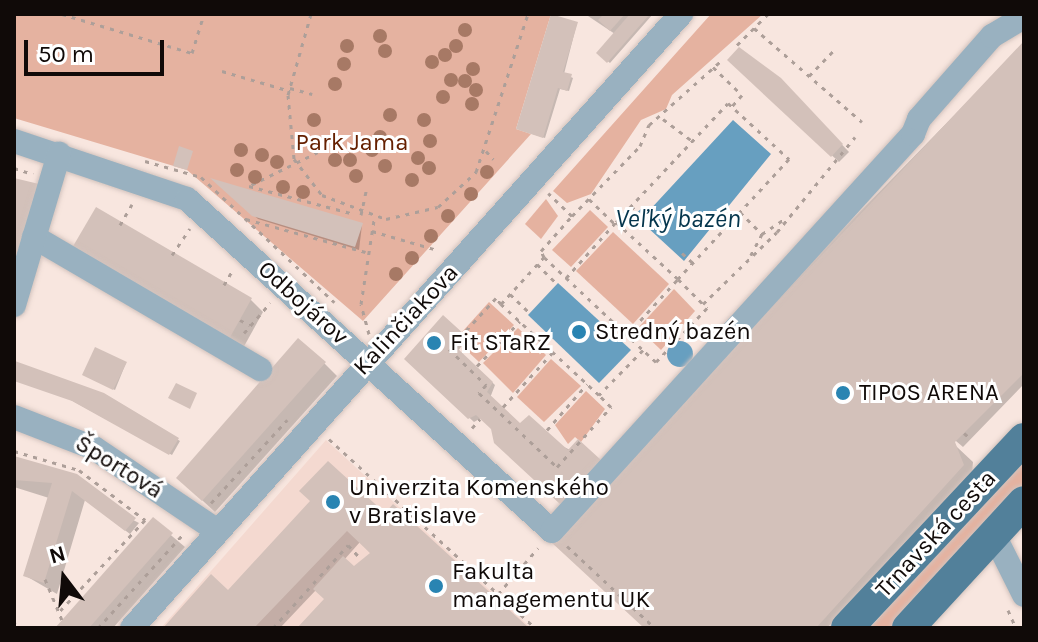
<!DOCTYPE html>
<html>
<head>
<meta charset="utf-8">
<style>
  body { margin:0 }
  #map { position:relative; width:1038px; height:642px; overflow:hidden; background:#f8e6df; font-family:Karla,sans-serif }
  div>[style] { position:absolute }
  .built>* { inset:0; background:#f4d9d0 }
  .green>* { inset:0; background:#e5b2a0 }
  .water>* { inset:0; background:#679fc0 }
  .round { border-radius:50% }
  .shadow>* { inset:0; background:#0003 }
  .building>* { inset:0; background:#d3c1ba }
  .path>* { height:3px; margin-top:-1.5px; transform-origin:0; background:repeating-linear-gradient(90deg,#ad9f99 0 4px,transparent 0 10px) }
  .roads { filter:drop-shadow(0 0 2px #d3c3bd) drop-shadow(0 0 2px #d3c3bd) }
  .minor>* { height:24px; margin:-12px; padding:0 12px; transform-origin:12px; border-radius:12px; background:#99b1c0 }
  .major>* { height:32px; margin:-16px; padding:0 16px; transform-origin:16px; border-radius:16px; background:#52809a }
  .trees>* { width:14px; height:14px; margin:-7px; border-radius:50%; background:#a77965 }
  .dots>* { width:22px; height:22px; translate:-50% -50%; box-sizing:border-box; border:4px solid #fff; border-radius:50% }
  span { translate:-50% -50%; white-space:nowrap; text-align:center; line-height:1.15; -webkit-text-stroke:6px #fff; paint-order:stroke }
  .park-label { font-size:24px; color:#652001 }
  .street-label { font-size:24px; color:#100a08 }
  .poi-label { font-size:24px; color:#100a08 }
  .left { translate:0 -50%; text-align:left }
  .water-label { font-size:26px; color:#04354c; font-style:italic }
  .frame { position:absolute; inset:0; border:16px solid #100a08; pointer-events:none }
  .north { position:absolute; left:24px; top:538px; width:80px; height:80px; -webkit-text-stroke:6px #fff; paint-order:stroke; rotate:344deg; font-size:22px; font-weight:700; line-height:32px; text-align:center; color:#100a08 }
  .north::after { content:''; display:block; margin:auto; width:28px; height:36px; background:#100a08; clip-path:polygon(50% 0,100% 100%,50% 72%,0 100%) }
  .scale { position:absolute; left:24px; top:40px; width:140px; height:36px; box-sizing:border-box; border:4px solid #100a08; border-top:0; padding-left:10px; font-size:24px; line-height:28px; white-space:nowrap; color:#100a08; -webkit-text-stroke:6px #fff; paint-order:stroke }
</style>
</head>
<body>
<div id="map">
  <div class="built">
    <div style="clip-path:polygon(326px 440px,531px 628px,161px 628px)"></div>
  </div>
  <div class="green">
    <div style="clip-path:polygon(14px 14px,551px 14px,516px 129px,531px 134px,363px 321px,187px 170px,14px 118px)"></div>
    <div style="clip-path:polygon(711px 14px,763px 14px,672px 95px,666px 109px,641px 120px,591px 194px,567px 203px,553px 191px)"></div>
    <div style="clip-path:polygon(546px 199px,558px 216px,541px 239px,525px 224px)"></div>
    <div style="clip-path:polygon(590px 210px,608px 227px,571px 267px,552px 250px)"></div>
    <div style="clip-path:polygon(613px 232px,669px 284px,633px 324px,576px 271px)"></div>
    <div style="clip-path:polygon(674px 289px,695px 311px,661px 350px,638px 328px)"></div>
    <div style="clip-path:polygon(489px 302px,514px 325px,479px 362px,461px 345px,468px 338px,462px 332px)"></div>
    <div style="clip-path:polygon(518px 328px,546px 355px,513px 393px,483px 363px)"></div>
    <div style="clip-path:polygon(551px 359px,581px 386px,544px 422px,517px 397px)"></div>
    <div style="clip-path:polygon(586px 391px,605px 409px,581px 442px,575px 437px,568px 444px,555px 425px)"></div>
    <div style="clip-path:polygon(1024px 456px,1024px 484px,890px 628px,870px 628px)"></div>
  </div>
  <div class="water">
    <div style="clip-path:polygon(733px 120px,771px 154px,684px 261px,634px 215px,641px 209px,646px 214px)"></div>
    <div style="clip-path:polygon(558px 283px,631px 350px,599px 383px,528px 315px)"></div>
    <div class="round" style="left:667px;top:341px;width:26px;height:26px"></div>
  </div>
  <div class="shadow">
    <div style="clip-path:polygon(585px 14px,653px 14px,610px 63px,598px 53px,615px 34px)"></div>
    <div style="clip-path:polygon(577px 23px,564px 74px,573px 78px,569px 91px,560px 89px,545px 138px,520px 130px)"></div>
    <div style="clip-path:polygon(1024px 44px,1024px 384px,963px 447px,894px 388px,973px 462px,972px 474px,827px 628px,646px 628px,704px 371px)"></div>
    <div style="clip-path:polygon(730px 60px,780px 79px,849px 152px,839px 162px)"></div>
    <div style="clip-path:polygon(217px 182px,362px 225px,359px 250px,258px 219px)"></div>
    <div style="clip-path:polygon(87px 260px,251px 300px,263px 312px,242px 350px)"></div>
    <div style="clip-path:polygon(443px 318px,466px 340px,458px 351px,495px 385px,490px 398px,519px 425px,603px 466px,565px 506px,496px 442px,493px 429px,481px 418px,474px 422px,406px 359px)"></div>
    <div style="clip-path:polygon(16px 363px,103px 395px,180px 441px,172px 455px,69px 399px,14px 380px)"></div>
    <div style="clip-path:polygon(126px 363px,115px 390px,86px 376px)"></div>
    <div style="clip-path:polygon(324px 363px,337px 376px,215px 512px,191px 490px)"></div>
    <div style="clip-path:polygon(14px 459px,139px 523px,130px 534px,85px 500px,57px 594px,26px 576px,49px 498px,14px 487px)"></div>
    <div style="clip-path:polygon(evenodd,313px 502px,385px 516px,526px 628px,300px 628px,326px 600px,316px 590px,280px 628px,165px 628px,228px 593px,313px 502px,360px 542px,434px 620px,344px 560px,360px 542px)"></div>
    <div style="clip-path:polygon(153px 520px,185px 547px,113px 628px,58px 628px)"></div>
  </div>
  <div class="building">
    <div style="clip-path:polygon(551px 14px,578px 22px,563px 72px,572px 74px,567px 91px,558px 88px,543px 138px,516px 129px)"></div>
    <div style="clip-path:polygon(604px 14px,625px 14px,610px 31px,598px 20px)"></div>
    <div style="clip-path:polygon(630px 14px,650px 14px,607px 63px,596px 53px)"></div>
    <div style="clip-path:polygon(1024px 41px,1024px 373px,955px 442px,964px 465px,816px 628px,644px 628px,551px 542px)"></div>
    <div style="clip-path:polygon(739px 47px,781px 78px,843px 144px,831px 157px,727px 60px)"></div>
    <div style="clip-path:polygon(179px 146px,193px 151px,187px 170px,173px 166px)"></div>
    <div style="clip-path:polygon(14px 178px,39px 184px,15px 259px,14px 259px)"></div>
    <div style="clip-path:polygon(210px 178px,363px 223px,355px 247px,252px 216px)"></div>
    <div style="clip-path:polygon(96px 207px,252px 298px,229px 339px,72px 248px)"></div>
    <div style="clip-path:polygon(443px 315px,465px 335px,455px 346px,493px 382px,487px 392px,520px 423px,529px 415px,568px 450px,578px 439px,601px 460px,560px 504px,494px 443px,491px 429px,476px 415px,468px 419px,404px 359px)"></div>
    <div style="clip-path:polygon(298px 338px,326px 362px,202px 501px,176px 478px)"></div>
    <div style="clip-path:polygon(95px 347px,127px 362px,113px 390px,82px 375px)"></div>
    <div style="clip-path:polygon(15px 361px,104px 393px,179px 438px,169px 455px,72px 401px,14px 381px)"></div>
    <div style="clip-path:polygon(176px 383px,197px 393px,190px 409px,168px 398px)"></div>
    <div style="clip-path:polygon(14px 456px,77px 474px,136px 518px,125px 531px,72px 491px,44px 583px,23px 576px,52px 483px,14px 480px)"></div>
    <div style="clip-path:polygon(328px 461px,385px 513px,393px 504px,529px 628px,297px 628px,324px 599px,313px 589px,343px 556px,354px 566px,370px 553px,347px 531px,254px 628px,163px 628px,211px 574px,228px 590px,310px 501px,299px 491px)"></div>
    <div style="clip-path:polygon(153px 517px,173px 533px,89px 628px,55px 628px)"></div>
  </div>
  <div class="path">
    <div style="left:62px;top:14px;width:136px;rotate:16.7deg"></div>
    <div style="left:192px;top:53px;width:41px;rotate:-72.9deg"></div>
    <div style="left:311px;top:14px;width:84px;rotate:105.9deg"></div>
    <div style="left:288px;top:95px;width:64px;rotate:84.6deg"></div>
    <div style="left:294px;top:159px;width:46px;rotate:52.1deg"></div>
    <div style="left:322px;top:195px;width:68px;rotate:20.6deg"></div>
    <div style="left:386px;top:219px;width:53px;rotate:-13deg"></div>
    <div style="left:438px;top:207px;width:52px;rotate:-42.6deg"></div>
    <div style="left:476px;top:172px;width:166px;rotate:-71.8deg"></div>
    <div style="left:754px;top:28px;width:143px;rotate:41deg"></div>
    <div style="left:737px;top:45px;width:44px;rotate:-45deg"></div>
    <div style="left:713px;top:67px;width:40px;rotate:44deg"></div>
    <div style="left:742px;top:95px;width:15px;rotate:132deg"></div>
    <div style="left:222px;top:71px;width:71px;rotate:16.4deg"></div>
    <div style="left:809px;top:76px;width:39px;rotate:-46deg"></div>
    <div style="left:290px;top:88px;width:23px;rotate:15deg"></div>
    <div style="left:663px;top:119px;width:36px;rotate:37deg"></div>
    <div style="left:486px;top:151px;width:11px;rotate:49deg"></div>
    <div style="left:318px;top:152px;width:77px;rotate:153.8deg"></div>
    <div style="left:249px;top:186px;width:109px;rotate:14.9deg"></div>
    <div style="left:145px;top:161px;width:58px;rotate:15.9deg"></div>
    <div style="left:201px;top:177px;width:183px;rotate:43.2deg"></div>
    <div style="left:14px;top:168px;width:20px;rotate:18deg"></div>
    <div style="left:589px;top:199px;width:36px;rotate:44deg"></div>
    <div style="left:631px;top:206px;width:15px;rotate:42deg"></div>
    <div style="left:740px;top:212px;width:31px;rotate:45deg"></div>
    <div style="left:762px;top:234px;width:24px;rotate:118deg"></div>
    <div style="left:361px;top:215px;width:25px;rotate:-78deg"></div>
    <div style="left:572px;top:216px;width:98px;rotate:-45.8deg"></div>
    <div style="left:640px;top:146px;width:23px;rotate:-67deg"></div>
    <div style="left:649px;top:125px;width:99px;rotate:-41.7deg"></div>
    <div style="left:246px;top:219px;width:124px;rotate:15.4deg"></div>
    <div style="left:120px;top:225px;width:24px;rotate:-60deg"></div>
    <div style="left:372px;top:231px;width:65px;rotate:16.2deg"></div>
    <div style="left:762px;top:234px;width:27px;rotate:-34deg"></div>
    <div style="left:682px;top:253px;width:15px;rotate:42deg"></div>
    <div style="left:172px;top:255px;width:32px;rotate:-56deg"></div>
    <div style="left:544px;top:257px;width:7px;rotate:-117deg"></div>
    <div style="left:541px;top:251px;width:47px;rotate:-48.5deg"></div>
    <div style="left:572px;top:216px;width:33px;rotate:-136deg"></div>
    <div style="left:537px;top:264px;width:28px;rotate:45deg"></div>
    <div style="left:566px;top:278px;width:75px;rotate:-48.2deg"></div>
    <div style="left:616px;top:222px;width:163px;rotate:-46.7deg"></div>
    <div style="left:728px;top:103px;width:83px;rotate:42.6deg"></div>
    <div style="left:789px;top:159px;width:163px;rotate:132.8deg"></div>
    <div style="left:678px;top:279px;width:84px;rotate:-137.4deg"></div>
    <div style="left:224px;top:285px;width:16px;rotate:-60deg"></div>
    <div style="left:510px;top:294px;width:28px;rotate:44deg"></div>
    <div style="left:501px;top:304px;width:64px;rotate:-47.5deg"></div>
    <div style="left:544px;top:257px;width:136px;rotate:43.2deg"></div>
    <div style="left:643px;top:350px;width:63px;rotate:134.4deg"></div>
    <div style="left:599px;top:395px;width:134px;rotate:-137.1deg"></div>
    <div style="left:501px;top:304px;width:8px;rotate:-130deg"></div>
    <div style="left:496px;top:298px;width:69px;rotate:132.7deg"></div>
    <div style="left:449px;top:349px;width:52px;rotate:44.2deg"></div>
    <div style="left:486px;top:385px;width:11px;rotate:131deg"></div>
    <div style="left:479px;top:393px;width:108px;rotate:43.5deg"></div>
    <div style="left:557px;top:467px;width:81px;rotate:-48deg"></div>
    <div style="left:611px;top:407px;width:17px;rotate:-135deg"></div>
    <div style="left:703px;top:304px;width:103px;rotate:-44.2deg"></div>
    <div style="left:777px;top:232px;width:123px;rotate:-50.6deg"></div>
    <div style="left:240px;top:320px;width:11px;rotate:27deg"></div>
    <div style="left:244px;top:333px;width:40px;rotate:-49deg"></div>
    <div style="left:369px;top:334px;width:31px;rotate:-105deg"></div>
    <div style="left:361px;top:304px;width:85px;rotate:-81.2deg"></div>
    <div style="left:627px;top:335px;width:76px;rotate:-47.7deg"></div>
    <div style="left:678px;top:279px;width:41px;rotate:45deg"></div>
    <div style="left:707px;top:308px;width:74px;rotate:133.4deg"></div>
    <div style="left:656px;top:362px;width:18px;rotate:-137deg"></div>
    <div style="left:477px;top:366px;width:62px;rotate:-46.3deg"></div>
    <div style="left:503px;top:407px;width:74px;rotate:-47.7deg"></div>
    <div style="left:472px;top:428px;width:12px;rotate:-48deg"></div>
    <div style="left:547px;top:430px;width:61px;rotate:-49deg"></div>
    <div style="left:964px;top:433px;width:9px;rotate:41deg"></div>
    <div style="left:329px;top:439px;width:280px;rotate:42.5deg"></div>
    <div style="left:14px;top:451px;width:68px;rotate:16.3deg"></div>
    <div style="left:79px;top:470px;width:83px;rotate:37.1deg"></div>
    <div style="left:145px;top:520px;width:126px;rotate:133.1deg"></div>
    <div style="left:211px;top:503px;width:113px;rotate:-47.5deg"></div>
    <div style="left:567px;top:546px;width:120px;rotate:43deg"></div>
    <div style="left:45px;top:579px;width:44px;rotate:67.5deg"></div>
    <div style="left:498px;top:594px;width:61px;rotate:-49deg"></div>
    <div style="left:1008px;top:610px;width:20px;rotate:66deg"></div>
    <div style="left:14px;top:620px;width:8px;rotate:76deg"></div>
    <div style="left:98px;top:628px;width:128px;rotate:-47.8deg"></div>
    <div style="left:273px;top:628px;width:112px;rotate:-47.9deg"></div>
    <div style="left:348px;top:545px;width:19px;rotate:47deg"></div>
  </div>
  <div class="roads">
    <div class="minor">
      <div style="left:14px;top:141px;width:182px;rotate:18.5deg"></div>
      <div style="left:187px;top:199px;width:493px;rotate:42.3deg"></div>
      <div style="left:552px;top:531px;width:537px;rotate:-47.72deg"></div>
      <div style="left:913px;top:134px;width:16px;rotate:-68deg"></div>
      <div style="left:919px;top:119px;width:111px;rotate:-48.7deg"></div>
      <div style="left:992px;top:36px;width:37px;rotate:-31deg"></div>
      <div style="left:34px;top:237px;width:262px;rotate:30.3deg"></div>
      <div style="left:14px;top:305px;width:158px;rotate:-73.4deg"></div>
      <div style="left:14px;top:417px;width:86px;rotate:21.2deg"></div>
      <div style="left:94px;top:448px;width:147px;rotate:33.9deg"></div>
      <div style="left:994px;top:535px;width:67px;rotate:63.4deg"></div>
      <div style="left:132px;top:628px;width:824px;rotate:-48.2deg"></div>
    </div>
    <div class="major">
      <div style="left:847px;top:628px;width:259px;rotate:-46.9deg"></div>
      <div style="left:908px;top:628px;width:171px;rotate:-47.4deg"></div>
    </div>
  </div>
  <div class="trees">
    <div style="left:465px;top:30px"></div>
    <div style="left:380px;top:36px"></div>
    <div style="left:347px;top:46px"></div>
    <div style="left:456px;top:46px"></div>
    <div style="left:385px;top:51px"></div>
    <div style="left:445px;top:55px"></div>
    <div style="left:432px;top:62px"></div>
    <div style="left:344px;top:64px"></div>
    <div style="left:473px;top:69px"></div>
    <div style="left:451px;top:80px"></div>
    <div style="left:465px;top:81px"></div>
    <div style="left:335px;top:84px"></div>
    <div style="left:476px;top:90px"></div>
    <div style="left:443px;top:97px"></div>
    <div style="left:472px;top:104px"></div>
    <div style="left:390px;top:115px"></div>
    <div style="left:314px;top:120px"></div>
    <div style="left:424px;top:120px"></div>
    <div style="left:380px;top:137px"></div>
    <div style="left:430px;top:141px"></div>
    <div style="left:241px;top:150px"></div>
    <div style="left:372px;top:150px"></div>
    <div style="left:262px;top:155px"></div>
    <div style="left:418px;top:158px"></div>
    <div style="left:335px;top:160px"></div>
    <div style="left:350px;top:160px"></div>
    <div style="left:277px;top:162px"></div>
    <div style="left:385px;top:166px"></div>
    <div style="left:429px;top:168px"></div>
    <div style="left:237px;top:170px"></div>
    <div style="left:487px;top:172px"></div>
    <div style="left:356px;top:176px"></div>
    <div style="left:255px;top:177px"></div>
    <div style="left:412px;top:180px"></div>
    <div style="left:283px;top:187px"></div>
    <div style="left:303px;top:192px"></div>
    <div style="left:471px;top:194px"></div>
    <div style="left:448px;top:216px"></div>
    <div style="left:431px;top:236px"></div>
    <div style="left:412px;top:258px"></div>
    <div style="left:396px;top:274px"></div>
  </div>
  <div class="dots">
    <div style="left:579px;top:332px;background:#2984b2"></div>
    <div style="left:434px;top:343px;background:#2984b2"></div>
    <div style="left:843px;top:393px;background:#2984b2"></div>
    <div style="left:333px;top:502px;background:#2984b2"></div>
    <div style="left:436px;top:586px;background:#2984b2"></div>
  </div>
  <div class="park-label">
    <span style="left:352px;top:143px">Park Jama</span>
  </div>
  <div class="street-label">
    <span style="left:303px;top:303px;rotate:42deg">Odbojárov</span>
    <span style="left:406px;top:320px;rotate:-47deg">Kalinčiakova</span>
    <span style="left:119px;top:467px;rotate:32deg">Športová</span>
    <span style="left:936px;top:534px;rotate:-47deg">Trnavská cesta</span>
  </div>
  <div class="poi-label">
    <span class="left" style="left:595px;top:332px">Stredný bazén</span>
    <span class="left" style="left:450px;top:343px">Fit STaRZ</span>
    <span class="left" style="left:859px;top:393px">TIPOS ARENA</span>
    <span class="left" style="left:349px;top:502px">Univerzita Komenského<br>v Bratislave</span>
    <span class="left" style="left:452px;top:586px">Fakulta<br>managementu UK</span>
  </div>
  <div class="water-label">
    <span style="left:678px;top:219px">Veľký bazén</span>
  </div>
  <div class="frame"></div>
  <div class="north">N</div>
  <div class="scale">50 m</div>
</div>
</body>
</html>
